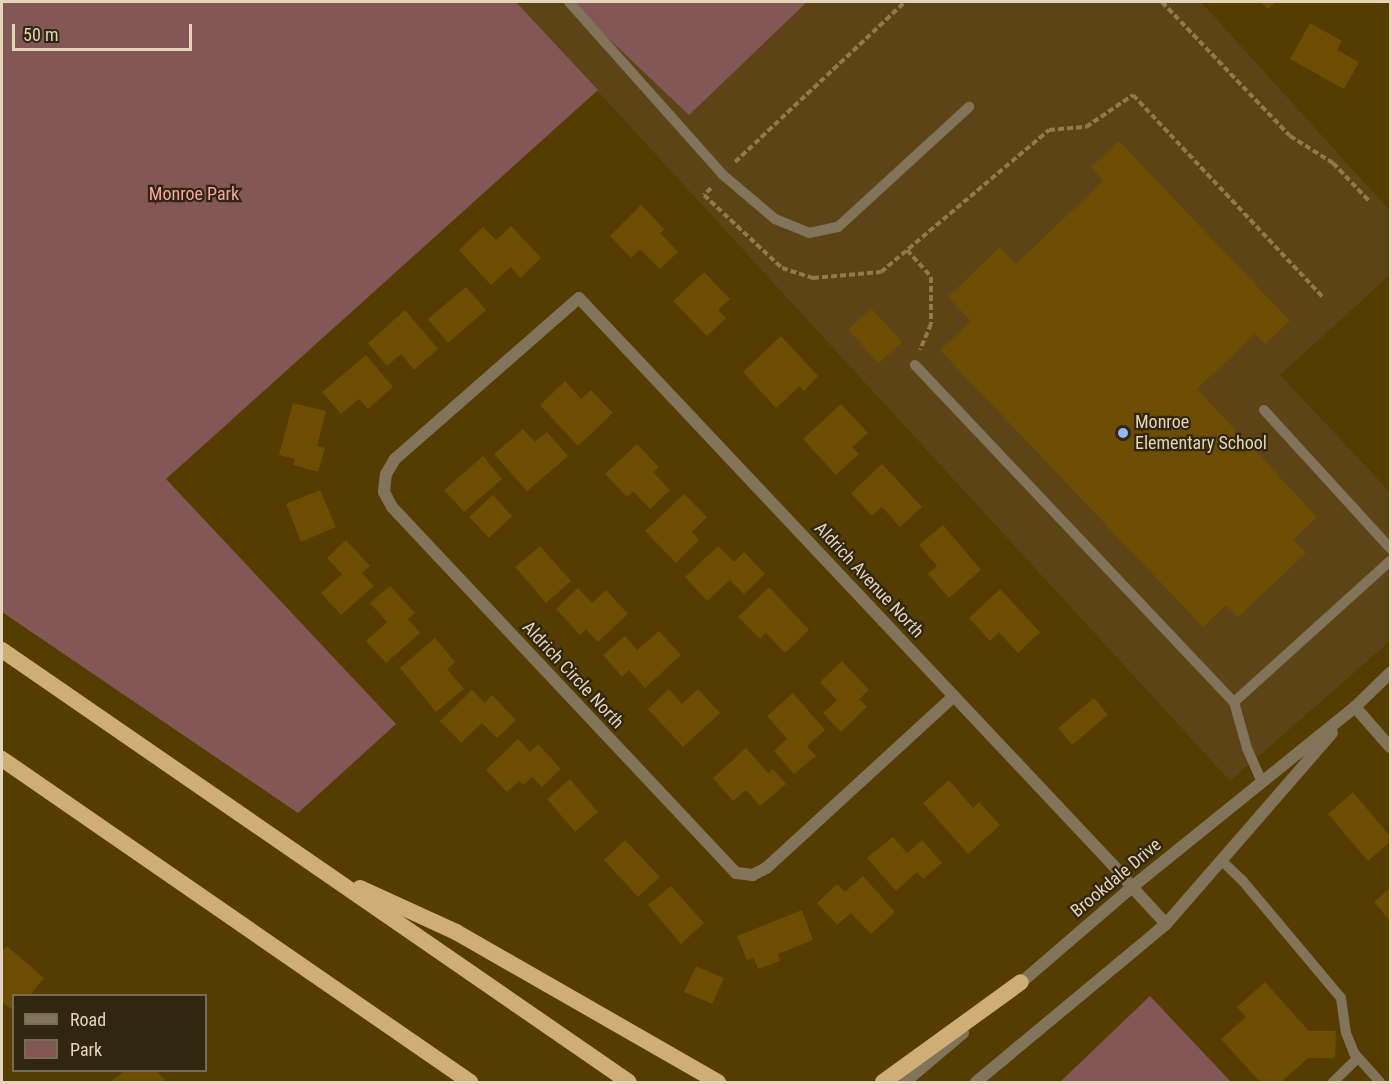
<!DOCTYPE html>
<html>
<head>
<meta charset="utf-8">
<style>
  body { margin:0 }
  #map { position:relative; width:1392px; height:1084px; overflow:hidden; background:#553c00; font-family:"Roboto Condensed",sans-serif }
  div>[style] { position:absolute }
  .built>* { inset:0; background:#5c4416 }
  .green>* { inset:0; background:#825756 }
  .building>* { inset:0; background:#6d4d01 }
  .path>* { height:4px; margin-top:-2px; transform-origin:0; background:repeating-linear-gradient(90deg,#8f7a4c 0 6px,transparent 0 9px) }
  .service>* { height:10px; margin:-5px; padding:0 5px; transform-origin:5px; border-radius:5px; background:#82745b }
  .minor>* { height:12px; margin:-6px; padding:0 6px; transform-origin:6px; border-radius:6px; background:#82745b }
  .tertiary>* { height:12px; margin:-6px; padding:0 6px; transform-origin:6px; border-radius:6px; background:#82745b }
  .trunk>* { height:16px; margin:-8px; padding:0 8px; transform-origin:8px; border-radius:8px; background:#ceae74 }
  .dots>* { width:16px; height:16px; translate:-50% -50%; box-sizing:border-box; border:3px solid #312610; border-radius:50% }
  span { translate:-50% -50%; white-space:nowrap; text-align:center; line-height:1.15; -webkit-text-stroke:4.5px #312610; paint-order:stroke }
  .park-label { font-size:18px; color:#f7a6a4 }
  .poi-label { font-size:18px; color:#e3d4ba }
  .left { translate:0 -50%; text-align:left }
  .street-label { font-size:18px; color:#e3d4ba }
  .frame { position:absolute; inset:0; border:3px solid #e3d4ba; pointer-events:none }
  .legend { position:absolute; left:12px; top:994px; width:195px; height:78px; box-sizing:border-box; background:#312610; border:2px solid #786c54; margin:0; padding:8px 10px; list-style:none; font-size:18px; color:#e3d4ba }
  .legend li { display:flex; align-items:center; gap:12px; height:30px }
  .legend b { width:30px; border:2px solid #786c54 }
  .scale { position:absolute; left:12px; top:24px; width:180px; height:27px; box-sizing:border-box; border:3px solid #e3d4ba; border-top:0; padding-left:8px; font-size:18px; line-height:21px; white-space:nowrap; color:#e3d4ba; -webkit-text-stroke:4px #312610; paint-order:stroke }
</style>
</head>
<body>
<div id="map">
  <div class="built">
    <div style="clip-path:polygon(516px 2px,1201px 2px,1390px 211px,1390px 275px,1280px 375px,1390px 492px,1390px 641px,1230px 781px)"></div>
  </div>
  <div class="green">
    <div style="clip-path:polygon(2px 2px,516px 2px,598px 90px,166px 479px,396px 724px,298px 813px,2px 612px)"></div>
    <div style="clip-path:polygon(570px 2px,807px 2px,689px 115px)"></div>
    <div style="clip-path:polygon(1150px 996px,1231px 1082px,1060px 1082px)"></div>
  </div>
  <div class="building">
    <div style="clip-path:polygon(1260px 2px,1276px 2px,1268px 9px)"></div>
    <div style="clip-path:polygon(1310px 23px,1342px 41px,1337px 50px,1359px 62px,1344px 89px,1290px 59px)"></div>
    <div style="clip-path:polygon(1119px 141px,1290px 321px,1265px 344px,1255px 334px,1197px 389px,1317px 517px,1293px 540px,1306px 553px,1238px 617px,1226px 605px,1203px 627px,940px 350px,971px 321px,948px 297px,1000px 247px,1016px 264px,1103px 181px,1091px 167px)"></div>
    <div style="clip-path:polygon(641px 205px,664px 229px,660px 233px,678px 252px,660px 269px,640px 249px,631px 258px,610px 236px)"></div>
    <div style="clip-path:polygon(511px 226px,541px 258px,520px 278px,511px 267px,491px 285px,459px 250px,483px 227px,496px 240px)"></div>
    <div style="clip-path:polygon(704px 272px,730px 299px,718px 310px,726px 318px,707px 336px,673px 301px)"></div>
    <div style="clip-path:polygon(466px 287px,486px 310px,448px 343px,428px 319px)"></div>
    <div style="clip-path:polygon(871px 308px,902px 342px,879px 363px,848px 330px)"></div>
    <div style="clip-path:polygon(405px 310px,438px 349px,414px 370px,401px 354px,387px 366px,368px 343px)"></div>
    <div style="clip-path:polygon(781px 336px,818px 376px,804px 391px,800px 386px,776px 408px,743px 372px)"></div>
    <div style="clip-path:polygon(366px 355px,393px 387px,368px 409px,359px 399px,341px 414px,322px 392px)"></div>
    <div style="clip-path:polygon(565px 381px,581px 399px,591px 390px,613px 413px,578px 446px,540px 405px)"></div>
    <div style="clip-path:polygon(293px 403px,326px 411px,317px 446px,325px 448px,318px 472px,293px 465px,295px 459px,279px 455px)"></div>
    <div style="clip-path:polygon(841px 404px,868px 433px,852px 447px,859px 454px,836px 475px,803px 439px)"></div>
    <div style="clip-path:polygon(523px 429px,535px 442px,547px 432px,568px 456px,527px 491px,494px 454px)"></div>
    <div style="clip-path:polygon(637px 444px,659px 467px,653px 472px,670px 490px,650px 509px,633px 491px,627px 497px,605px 474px)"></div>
    <div style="clip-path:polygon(483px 456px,502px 479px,464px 512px,444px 490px)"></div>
    <div style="clip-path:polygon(882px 464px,922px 507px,900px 527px,882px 507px,872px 516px,851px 493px)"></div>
    <div style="clip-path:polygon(320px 490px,336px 527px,301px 542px,286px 504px)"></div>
    <div style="clip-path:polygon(684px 494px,707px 517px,692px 532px,699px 540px,676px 563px,645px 531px)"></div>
    <div style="clip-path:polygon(493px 495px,512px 516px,489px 538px,469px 517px)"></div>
    <div style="clip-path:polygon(943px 525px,981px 570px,949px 598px,928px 574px,937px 566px,919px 545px)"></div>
    <div style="clip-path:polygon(346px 540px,370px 566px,362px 573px,374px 586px,341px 615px,321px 593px,342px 574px,327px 558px)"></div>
    <div style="clip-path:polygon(540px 546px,571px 581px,546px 603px,515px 567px)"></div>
    <div style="clip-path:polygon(718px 546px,734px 562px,744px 552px,765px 574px,744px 594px,730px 580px,707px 601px,685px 577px)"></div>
    <div style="clip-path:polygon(390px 586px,415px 613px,408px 619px,420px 633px,386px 663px,366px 641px,387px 622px,370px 603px)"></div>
    <div style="clip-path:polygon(769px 587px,809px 630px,785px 653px,766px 633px,760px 639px,738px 617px)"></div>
    <div style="clip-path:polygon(578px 588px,592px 603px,606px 590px,628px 614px,598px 642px,586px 629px,580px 635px,556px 609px)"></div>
    <div style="clip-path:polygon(1000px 589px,1040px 632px,1018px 653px,999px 632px,990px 641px,969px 618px)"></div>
    <div style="clip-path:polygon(659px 631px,681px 655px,645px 688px,629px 670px,622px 677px,603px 655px,625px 636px,637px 650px)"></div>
    <div style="clip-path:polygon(435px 638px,455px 662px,447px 669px,464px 689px,436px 712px,400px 668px)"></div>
    <div style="clip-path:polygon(842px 661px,869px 690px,859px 699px,867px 707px,841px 732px,823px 713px,837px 700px,820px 682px)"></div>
    <div style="clip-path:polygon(669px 689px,682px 704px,698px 689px,720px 713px,683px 747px,648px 709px)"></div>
    <div style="clip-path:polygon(472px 690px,485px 703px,492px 695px,516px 720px,497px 738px,482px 723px,461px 743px,440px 721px)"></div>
    <div style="clip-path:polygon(793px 693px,825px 730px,807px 746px,816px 756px,794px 774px,774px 751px,787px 739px,767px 716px)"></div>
    <div style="clip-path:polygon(1094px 698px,1108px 715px,1072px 745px,1058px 728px)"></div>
    <div style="clip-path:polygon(518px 739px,530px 752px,538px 744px,561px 769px,542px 787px,532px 777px,523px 785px,519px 781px,507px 792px,486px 770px)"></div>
    <div style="clip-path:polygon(746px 748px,768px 773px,773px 769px,786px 784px,760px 806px,746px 790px,733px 801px,713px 778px)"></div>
    <div style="clip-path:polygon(570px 779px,598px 812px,575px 832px,547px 799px)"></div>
    <div style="clip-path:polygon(949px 780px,973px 808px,979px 802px,1000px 825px,968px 854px,923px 803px)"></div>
    <div style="clip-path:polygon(1353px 792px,1390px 836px,1390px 842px,1368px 861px,1328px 814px)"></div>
    <div style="clip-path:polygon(893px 837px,907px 853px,922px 840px,942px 863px,923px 879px,917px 872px,896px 891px,867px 858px)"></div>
    <div style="clip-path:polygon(625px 840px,660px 877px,638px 897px,604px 860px)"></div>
    <div style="clip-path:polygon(863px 876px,895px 912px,871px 934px,851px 913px,837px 925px,817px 903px,837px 884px,845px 892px)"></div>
    <div style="clip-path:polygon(671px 886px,704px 923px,681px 944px,648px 905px)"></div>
    <div style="clip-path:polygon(1390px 888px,1390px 921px,1374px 902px)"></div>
    <div style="clip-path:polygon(802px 910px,813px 940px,778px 954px,780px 961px,758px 969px,754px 958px,747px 960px,737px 936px)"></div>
    <div style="clip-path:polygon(7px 946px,44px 978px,29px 996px,14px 996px,14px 1011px,2px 1002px,2px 952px)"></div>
    <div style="clip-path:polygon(696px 966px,724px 978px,712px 1004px,684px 992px)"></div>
    <div style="clip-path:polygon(1265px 982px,1309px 1031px,1336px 1031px,1335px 1058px,1308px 1058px,1281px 1082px,1260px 1082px,1221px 1039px,1246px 1017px,1237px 1007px)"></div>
    <div style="clip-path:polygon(125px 1070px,156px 1070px,167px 1082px,111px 1082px)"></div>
  </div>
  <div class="path">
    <div style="left:1162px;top:2px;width:185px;rotate:46.3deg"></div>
    <div style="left:1290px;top:136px;width:51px;rotate:32.1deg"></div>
    <div style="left:1333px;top:163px;width:52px;rotate:46.5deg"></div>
    <div style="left:735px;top:162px;width:233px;rotate:-43.3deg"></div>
    <div style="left:711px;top:188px;width:10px;rotate:135deg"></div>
    <div style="left:704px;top:195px;width:107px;rotate:43.1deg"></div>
    <div style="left:782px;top:268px;width:33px;rotate:18deg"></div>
    <div style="left:813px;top:278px;width:68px;rotate:-5deg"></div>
    <div style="left:881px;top:272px;width:220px;rotate:-40.2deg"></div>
    <div style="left:1049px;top:130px;width:37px;rotate:-5deg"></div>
    <div style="left:1086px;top:127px;width:57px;rotate:-34.2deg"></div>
    <div style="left:1133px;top:95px;width:277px;rotate:46.8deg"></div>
    <div style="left:907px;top:250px;width:36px;rotate:48deg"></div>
    <div style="left:931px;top:277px;width:47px;rotate:90deg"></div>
    <div style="left:931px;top:324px;width:28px;rotate:113deg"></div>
  </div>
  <div class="service">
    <div style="left:569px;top:2px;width:232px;rotate:48.3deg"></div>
    <div style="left:723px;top:175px;width:68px;rotate:40.2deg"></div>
    <div style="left:775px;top:219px;width:37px;rotate:22deg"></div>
    <div style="left:809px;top:233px;width:30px;rotate:-12deg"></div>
    <div style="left:838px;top:227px;width:178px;rotate:-42.5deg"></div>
    <div style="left:915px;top:365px;width:464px;rotate:46.6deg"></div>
    <div style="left:1264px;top:410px;width:187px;rotate:47.6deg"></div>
    <div style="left:1262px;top:782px;width:37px;rotate:-114deg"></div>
    <div style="left:1247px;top:748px;width:48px;rotate:-105.8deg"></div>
    <div style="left:1234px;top:702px;width:210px;rotate:-42.1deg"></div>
    <div style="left:1221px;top:860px;width:29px;rotate:44deg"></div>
    <div style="left:1242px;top:880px;width:154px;rotate:50deg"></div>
    <div style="left:1341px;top:998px;width:35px;rotate:82deg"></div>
    <div style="left:1346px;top:1033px;width:22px;rotate:68deg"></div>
    <div style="left:1354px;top:1053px;width:39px;rotate:48deg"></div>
    <div style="left:1333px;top:1082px;width:35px;rotate:-44deg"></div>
  </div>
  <div class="minor">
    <div style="left:954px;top:696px;width:255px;rotate:137.5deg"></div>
    <div style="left:766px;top:868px;width:15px;rotate:152deg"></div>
    <div style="left:753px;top:875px;width:17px;rotate:-173deg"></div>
    <div style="left:736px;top:873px;width:502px;rotate:-133.23deg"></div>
    <div style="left:392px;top:507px;width:17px;rotate:-118deg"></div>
    <div style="left:384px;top:492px;width:18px;rotate:-84deg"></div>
    <div style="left:386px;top:474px;width:17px;rotate:-59deg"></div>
    <div style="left:395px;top:459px;width:244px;rotate:-41.2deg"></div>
    <div style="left:579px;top:298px;width:779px;rotate:46.72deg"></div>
    <div style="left:1113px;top:865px;width:29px;rotate:49deg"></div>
    <div style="left:1355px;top:707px;width:53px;rotate:48.8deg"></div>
  </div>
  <div class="tertiary">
    <div style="left:1132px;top:887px;width:50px;rotate:47.4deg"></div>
    <div style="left:1017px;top:986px;width:152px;rotate:-40.7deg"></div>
    <div style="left:1132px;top:887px;width:287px;rotate:-38.9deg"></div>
    <div style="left:1355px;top:707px;width:49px;rotate:-44.2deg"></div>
    <div style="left:905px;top:1082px;width:76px;rotate:-40.2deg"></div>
    <div style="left:976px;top:1082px;width:247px;rotate:-39.7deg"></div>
    <div style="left:1166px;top:924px;width:253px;rotate:-49deg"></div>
  </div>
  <div class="trunk">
    <div style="left:2px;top:650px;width:761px;rotate:34.57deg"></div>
    <div style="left:2px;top:759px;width:569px;rotate:34.61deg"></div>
    <div style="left:360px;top:888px;width:106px;rotate:24.6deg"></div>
    <div style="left:456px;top:932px;width:302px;rotate:29.8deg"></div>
    <div style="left:883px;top:1082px;width:170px;rotate:-35.9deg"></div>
  </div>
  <div class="dots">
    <div style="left:1123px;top:433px;background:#90b8fd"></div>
  </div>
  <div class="park-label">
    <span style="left:194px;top:194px">Monroe Park</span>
  </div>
  <div class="poi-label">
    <span class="left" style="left:1135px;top:433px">Monroe<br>Elementary School</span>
  </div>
  <div class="street-label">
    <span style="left:869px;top:580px;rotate:47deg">Aldrich Avenue North</span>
    <span style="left:573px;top:675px;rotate:47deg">Aldrich Circle North</span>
    <span style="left:1116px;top:878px;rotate:-40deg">Brookdale Drive</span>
  </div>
  <div class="frame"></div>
  <ul class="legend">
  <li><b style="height:8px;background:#82745b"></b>Road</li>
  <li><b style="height:16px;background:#825756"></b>Park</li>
  </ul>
  <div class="scale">50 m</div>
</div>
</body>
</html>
